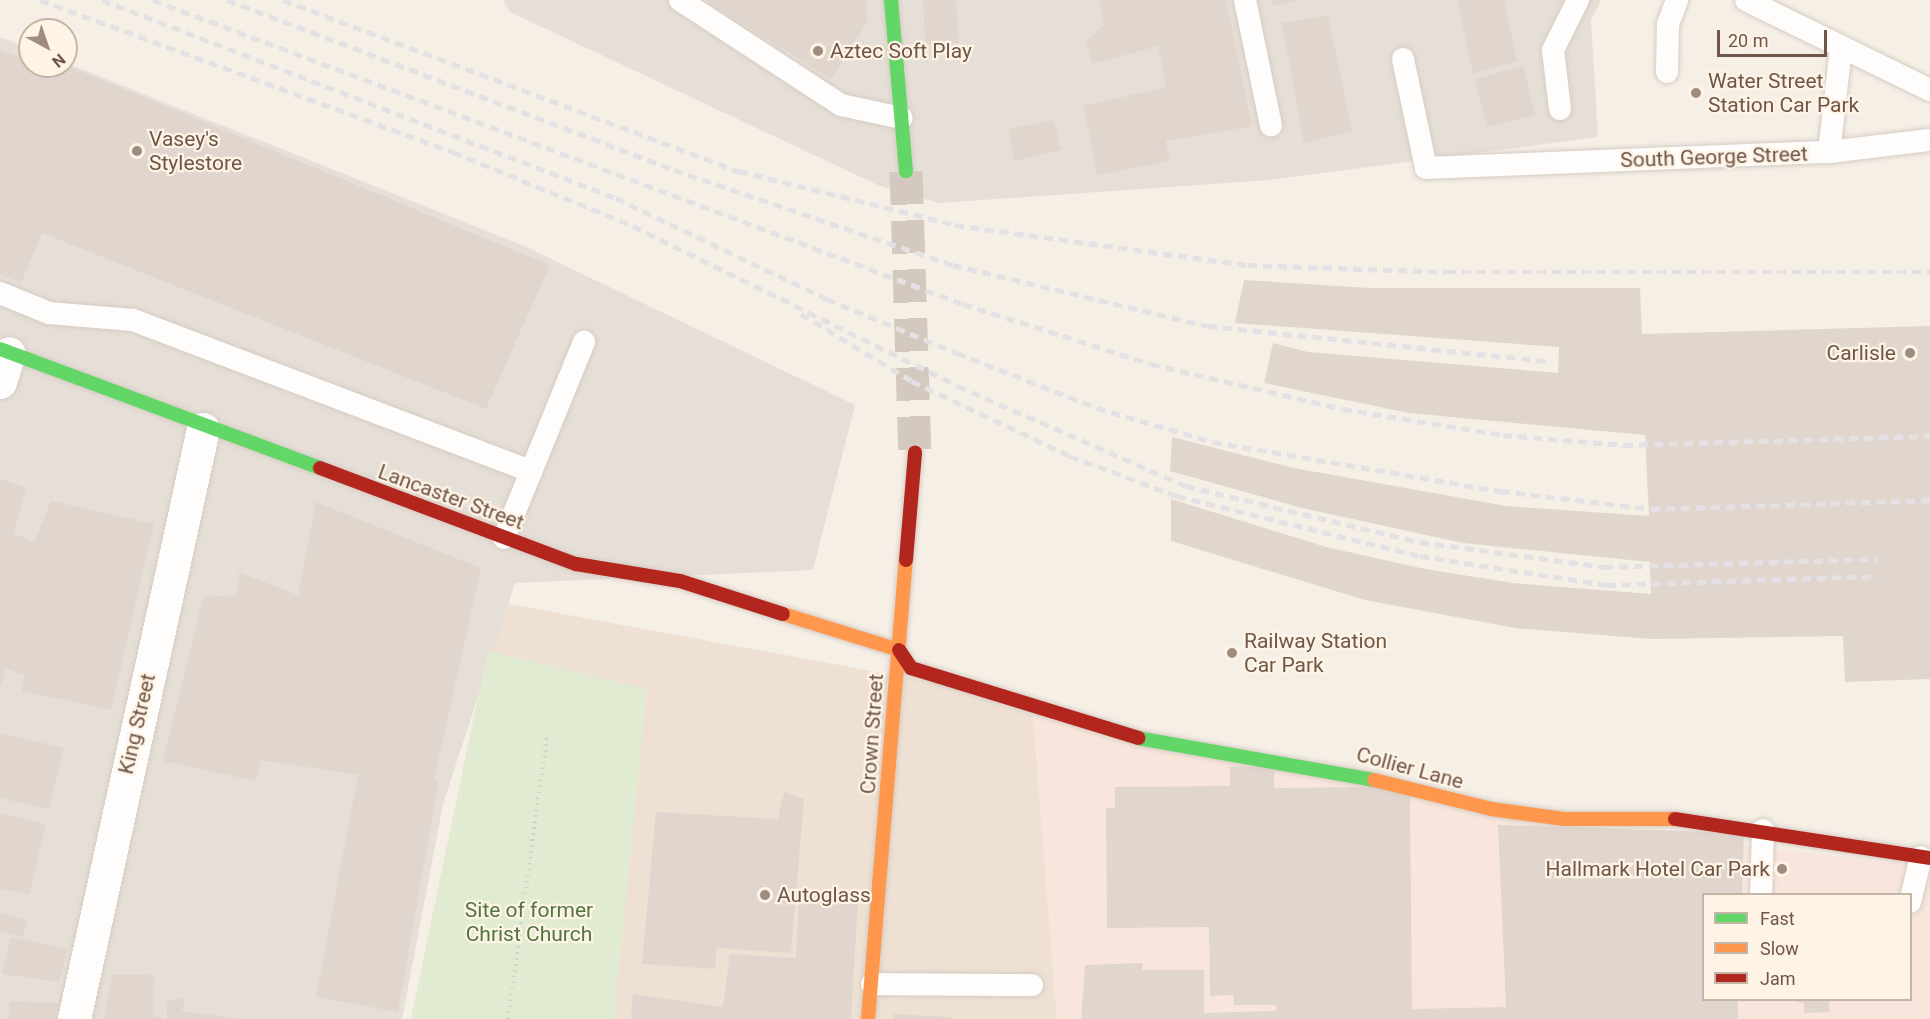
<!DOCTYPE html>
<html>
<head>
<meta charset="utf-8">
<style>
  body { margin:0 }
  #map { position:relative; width:1930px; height:1019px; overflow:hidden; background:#f5efe6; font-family:Roboto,sans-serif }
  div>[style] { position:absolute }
  .residential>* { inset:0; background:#eee1d3 }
  .commercial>* { inset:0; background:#f8e6dc }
  .industrial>* { inset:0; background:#e6dfd7 }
  .green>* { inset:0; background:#e1ebd1 }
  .building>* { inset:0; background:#e1d6ce }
  .secondary-tunnel>* { height:33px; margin-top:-16.5px; transform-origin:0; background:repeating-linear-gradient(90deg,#d4c9be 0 33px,transparent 0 49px) }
  .path>* { height:4px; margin-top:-2px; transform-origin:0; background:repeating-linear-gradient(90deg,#d6cec8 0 1.5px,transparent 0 6px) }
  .roads { filter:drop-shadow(0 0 2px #d6ccc4) drop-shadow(0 0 2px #d6ccc4) }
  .lane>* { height:22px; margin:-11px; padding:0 11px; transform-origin:11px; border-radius:11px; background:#fefdfb }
  .street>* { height:33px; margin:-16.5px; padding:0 16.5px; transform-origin:16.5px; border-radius:16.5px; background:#fefdfb }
  .fast>* { height:14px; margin:-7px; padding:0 7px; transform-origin:7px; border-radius:7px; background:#63d668 }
  .slow>* { height:14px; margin:-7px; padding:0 7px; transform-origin:7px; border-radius:7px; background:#ff974d }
  .jam>* { height:14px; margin:-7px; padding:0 7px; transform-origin:7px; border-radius:7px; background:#b3261e }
  .rail>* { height:4.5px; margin-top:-2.25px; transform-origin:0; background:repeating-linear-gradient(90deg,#e3e1e3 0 9px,transparent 0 15px) }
  .dots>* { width:16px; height:16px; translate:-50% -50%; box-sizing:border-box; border:3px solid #fef4e5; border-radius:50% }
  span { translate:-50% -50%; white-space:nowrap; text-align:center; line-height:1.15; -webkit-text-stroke:4.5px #fef4e5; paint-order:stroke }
  .poi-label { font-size:21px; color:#705648 }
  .left { translate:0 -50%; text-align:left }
  .right { translate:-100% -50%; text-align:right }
  .street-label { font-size:21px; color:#705648 }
  .park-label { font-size:21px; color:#527642 }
  .legend { position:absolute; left:1702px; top:893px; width:210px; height:108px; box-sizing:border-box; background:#fef4e5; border:2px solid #c5b5a6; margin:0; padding:8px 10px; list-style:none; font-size:18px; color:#705648 }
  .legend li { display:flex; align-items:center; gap:12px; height:30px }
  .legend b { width:30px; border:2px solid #c5b5a6 }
  .north { position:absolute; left:18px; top:18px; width:60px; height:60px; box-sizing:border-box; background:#fef4e5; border:2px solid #c5b5a6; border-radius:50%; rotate:140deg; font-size:16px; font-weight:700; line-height:24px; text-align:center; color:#705648 }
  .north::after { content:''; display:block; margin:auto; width:21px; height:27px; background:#9f8c7f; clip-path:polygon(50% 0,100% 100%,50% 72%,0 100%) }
  .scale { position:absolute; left:1717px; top:30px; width:110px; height:27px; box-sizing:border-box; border:3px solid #705648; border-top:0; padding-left:8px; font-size:18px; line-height:21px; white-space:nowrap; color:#705648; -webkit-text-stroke:4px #fef4e5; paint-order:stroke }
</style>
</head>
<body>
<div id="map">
  <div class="residential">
    <div style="clip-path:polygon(498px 602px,942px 684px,1033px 715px,1057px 1019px,411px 1019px)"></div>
  </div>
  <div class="commercial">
    <div style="clip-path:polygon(evenodd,1033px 715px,1599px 828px,1930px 867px,1930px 1019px,1057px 1019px,1033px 715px,1704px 894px,1910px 894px,1910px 1000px,1704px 1000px,1704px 894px)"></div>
  </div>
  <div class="industrial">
    <div style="clip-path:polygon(503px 0,1601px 0,1591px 21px,1598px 137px,1269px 180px,939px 203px,880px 186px,510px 12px)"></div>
    <div style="clip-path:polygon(0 37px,30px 49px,30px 66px,66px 63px,524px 246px,855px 405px,813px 570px,515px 583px,443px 804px,402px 1019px,0 1019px)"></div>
  </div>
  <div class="green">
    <div style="clip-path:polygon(488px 651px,647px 689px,614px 1019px,411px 1019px)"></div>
  </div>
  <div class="building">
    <div style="clip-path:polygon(705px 0,866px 0,867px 23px,831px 79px)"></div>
    <div style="clip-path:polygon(923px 0,956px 0,959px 43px,925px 44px)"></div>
    <div style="clip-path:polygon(1099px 0,1226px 0,1252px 126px,1166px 141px,1170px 161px,1097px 175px,1084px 106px,1166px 87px,1158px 46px,1092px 64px,1086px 42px,1104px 25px)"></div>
    <div style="clip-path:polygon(1272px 0,1296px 0,1296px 1px,1273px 6px)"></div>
    <div style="clip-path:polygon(1457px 0,1504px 0,1517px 61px,1473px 74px)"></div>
    <div style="clip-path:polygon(1328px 15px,1352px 131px,1304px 143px,1282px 23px)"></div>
    <div style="clip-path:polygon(0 50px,30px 60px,30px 66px,57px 70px,66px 65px,550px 265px,486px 409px,42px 233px,21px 283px,0 274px)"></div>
    <div style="clip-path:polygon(1523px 65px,1535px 115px,1487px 127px,1475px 80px)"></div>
    <div style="clip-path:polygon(1054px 120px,1061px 150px,1014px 161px,1008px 129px)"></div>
    <div style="clip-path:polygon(1244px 280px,1370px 288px,1640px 288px,1642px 334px,1930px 326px,1930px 679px,1845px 682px,1843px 636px,1652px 639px,1515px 628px,1365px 600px,1171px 541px,1171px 499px,1326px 547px,1425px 569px,1513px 583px,1651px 594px,1650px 562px,1463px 543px,1302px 508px,1170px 471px,1172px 437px,1294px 468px,1506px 506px,1649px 516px,1645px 435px,1409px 413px,1264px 383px,1273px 343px,1308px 352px,1558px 373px,1559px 347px,1235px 323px)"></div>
    <div style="clip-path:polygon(0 479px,27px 488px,13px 533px,34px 542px,51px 501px,154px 524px,111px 710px,22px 691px,25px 675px,6px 669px,0 687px)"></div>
    <div style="clip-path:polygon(316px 502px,481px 568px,434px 780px,439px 779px,398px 1012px,316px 997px,358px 775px,261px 760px,256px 781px,163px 761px,203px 597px,237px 595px,239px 572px,298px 595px)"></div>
    <div style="clip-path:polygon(0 733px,64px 748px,49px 809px,0 798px)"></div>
    <div style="clip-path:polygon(1274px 766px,1274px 788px,1383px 787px,1410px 797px,1412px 1009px,1506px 1007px,1498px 825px,1744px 833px,1742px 894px,1704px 894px,1704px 1000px,1738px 1000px,1738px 1019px,1081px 1019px,1085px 965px,1143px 963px,1142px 970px,1204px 970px,1204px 1013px,1276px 1011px,1276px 1005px,1234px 1005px,1234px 995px,1210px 996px,1209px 927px,1107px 928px,1106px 808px,1115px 808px,1115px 787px,1230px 786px,1230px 767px)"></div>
    <div style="clip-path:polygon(784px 792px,804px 799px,791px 953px,717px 948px,715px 969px,642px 964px,656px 812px,778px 819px)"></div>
    <div style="clip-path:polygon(0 813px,46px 824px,29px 895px,0 888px)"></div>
    <div style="clip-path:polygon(799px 897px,858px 900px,851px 1019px,631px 1019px,633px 994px,723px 1007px,730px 954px,796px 958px)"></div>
    <div style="clip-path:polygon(0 913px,28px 920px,22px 937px,0 931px)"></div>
    <div style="clip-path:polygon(11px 937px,68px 949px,59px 982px,2px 974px)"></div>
    <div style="clip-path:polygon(154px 974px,153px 1015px,163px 1019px,104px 1019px,112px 975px)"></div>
    <div style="clip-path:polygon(185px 998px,182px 1011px,241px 1019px,167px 1019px,167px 1001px)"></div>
    <div style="clip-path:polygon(1789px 1000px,1829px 1000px,1830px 1012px,1804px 1013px,1804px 1003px)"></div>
    <div style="clip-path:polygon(10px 1001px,58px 1003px,55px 1019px,9px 1019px)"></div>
    <div style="clip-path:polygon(894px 1014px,952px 1017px,952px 1019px,893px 1019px)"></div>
  </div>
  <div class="secondary-tunnel">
    <div style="left:906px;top:171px;width:281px;rotate:88.2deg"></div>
  </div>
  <div class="path">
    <div style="left:508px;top:1019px;width:288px;rotate:-82.2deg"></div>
  </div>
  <div class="roads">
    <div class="lane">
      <div style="left:680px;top:0;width:192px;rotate:33.1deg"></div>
      <div style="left:841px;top:105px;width:62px;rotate:12deg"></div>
      <div style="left:1245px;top:0;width:128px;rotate:78.3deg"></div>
      <div style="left:1746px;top:0;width:205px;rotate:26.1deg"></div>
      <div style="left:1403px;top:59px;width:111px;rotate:78.1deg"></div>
      <div style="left:1426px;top:168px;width:403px;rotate:-2.3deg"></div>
      <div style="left:1829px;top:152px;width:102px;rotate:-6.8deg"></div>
      <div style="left:1667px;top:72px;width:48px;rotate:-88.8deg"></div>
      <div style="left:1668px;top:24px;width:26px;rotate:-69deg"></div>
      <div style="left:1560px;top:109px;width:59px;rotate:-96.8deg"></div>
      <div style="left:1553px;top:50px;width:56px;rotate:-63.4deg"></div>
      <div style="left:1829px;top:152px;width:105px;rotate:-83.4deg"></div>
      <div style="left:0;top:293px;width:53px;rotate:22.2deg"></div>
      <div style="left:49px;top:313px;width:84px;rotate:4.8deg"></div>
      <div style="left:133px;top:320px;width:426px;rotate:20.8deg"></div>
      <div style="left:504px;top:538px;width:212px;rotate:-67.8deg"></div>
      <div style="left:1761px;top:894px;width:64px;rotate:-88.2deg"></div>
      <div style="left:1910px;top:902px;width:46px;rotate:-76.3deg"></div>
      <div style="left:872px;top:984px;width:160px;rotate:0.4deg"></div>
    </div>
    <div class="street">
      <div style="left:0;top:382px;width:30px;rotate:-73deg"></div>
      <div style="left:74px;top:1019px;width:604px;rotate:-77.67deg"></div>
    </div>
    <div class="fast">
      <div style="left:891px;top:0;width:172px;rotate:85deg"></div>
      <div style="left:0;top:349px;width:341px;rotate:20.4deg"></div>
      <div style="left:1138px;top:738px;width:240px;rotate:10.1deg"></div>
    </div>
    <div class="slow">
      <div style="left:783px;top:614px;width:121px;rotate:17.2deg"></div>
      <div style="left:1374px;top:780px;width:121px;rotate:13.9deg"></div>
      <div style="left:1491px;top:809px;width:74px;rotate:7.8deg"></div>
      <div style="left:1564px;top:819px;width:111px"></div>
      <div style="left:868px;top:1019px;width:461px;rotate:-85.3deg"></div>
    </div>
    <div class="jam">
      <div style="left:320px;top:468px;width:273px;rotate:20.6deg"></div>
      <div style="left:576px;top:564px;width:105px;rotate:9.3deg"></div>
      <div style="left:680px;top:581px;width:108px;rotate:17.8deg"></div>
      <div style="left:906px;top:560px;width:108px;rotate:-85.2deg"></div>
      <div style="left:899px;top:650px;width:22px;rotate:56deg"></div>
      <div style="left:911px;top:668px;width:238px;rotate:17.1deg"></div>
      <div style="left:1675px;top:819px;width:258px;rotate:8.7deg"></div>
    </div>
  </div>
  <div class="rail">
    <div style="left:40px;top:0;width:440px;rotate:20.2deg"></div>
    <div style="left:453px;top:152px;width:195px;rotate:22.3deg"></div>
    <div style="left:633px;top:226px;width:362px;rotate:26.2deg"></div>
    <div style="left:958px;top:386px;width:249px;rotate:23.7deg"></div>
    <div style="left:1186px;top:486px;width:241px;rotate:13.5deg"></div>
    <div style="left:1420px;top:542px;width:186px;rotate:7.7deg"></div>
    <div style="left:1604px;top:567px;width:273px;rotate:-1.7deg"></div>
    <div style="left:102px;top:0;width:551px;rotate:21.07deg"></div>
    <div style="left:616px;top:198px;width:234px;rotate:25.6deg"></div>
    <div style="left:827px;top:299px;width:141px;rotate:22.6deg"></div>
    <div style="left:957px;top:353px;width:150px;rotate:21.4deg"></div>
    <div style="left:1097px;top:408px;width:121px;rotate:16.3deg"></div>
    <div style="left:1213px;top:442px;width:292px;rotate:9.7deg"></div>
    <div style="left:1501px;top:491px;width:151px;rotate:6.8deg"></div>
    <div style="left:1651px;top:509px;width:279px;rotate:-1.8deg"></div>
    <div style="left:153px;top:0;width:865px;rotate:20.57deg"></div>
    <div style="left:963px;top:304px;width:197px;rotate:17.7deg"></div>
    <div style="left:1151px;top:364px;width:197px;rotate:13.2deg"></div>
    <div style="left:1343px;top:409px;width:162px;rotate:9.2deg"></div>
    <div style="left:1503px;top:435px;width:121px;rotate:4.7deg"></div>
    <div style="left:1624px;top:445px;width:306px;rotate:-1.7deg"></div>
    <div style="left:227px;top:0;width:478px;rotate:20.8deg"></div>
    <div style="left:674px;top:170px;width:295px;rotate:18.8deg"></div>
    <div style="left:953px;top:265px;width:262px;rotate:13.5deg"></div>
    <div style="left:1208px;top:326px;width:340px;rotate:5.9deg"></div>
    <div style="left:283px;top:0;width:487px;rotate:20.6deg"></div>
    <div style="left:739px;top:171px;width:223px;rotate:14deg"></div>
    <div style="left:955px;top:225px;width:296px;rotate:7.8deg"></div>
    <div style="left:1248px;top:265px;width:199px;rotate:2deg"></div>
    <div style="left:1447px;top:272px;width:483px"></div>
    <div style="left:801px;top:314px;width:130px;rotate:31.1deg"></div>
    <div style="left:912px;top:381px;width:175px;rotate:25.4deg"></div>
    <div style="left:1070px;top:456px;width:114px;rotate:20.5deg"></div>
    <div style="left:1177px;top:496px;width:250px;rotate:13.9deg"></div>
    <div style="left:1420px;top:556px;width:189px;rotate:8.8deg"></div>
    <div style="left:1607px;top:585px;width:271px;rotate:-1.9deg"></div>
  </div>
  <div class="dots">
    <div style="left:818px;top:51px;background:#9f8c7f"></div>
    <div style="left:1696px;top:93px;background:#9f8c7f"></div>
    <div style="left:137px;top:151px;background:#9f8c7f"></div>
    <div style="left:1910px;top:353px;background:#9f8c7f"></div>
    <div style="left:1232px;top:653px;background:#9f8c7f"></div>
    <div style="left:1782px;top:869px;background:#9f8c7f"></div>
    <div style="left:765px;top:895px;background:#9f8c7f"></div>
  </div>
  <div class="poi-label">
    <span class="left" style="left:830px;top:51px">Aztec Soft Play</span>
    <span class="left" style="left:1708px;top:93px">Water Street<br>Station Car Park</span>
    <span class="left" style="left:149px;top:151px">Vasey's<br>Stylestore</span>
    <span class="right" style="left:1896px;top:353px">Carlisle</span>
    <span class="left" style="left:1244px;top:653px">Railway Station<br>Car Park</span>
    <span class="right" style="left:1770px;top:869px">Hallmark Hotel Car Park</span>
    <span class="left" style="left:777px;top:895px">Autoglass</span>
  </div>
  <div class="street-label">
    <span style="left:1714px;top:157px;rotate:-2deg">South George Street</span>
    <span style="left:451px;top:497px;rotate:20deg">Lancaster Street</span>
    <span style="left:137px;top:724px;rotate:-77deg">King Street</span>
    <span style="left:872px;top:734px;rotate:-86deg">Crown Street</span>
    <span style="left:1410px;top:768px;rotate:15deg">Collier Lane</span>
  </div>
  <div class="park-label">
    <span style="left:529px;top:922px">Site of former<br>Christ Church</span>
  </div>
  <ul class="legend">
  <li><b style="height:8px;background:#63d668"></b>Fast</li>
  <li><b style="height:8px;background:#ff974d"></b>Slow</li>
  <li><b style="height:8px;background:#b3261e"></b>Jam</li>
  </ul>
  <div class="north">N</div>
  <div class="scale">20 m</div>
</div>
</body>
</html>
